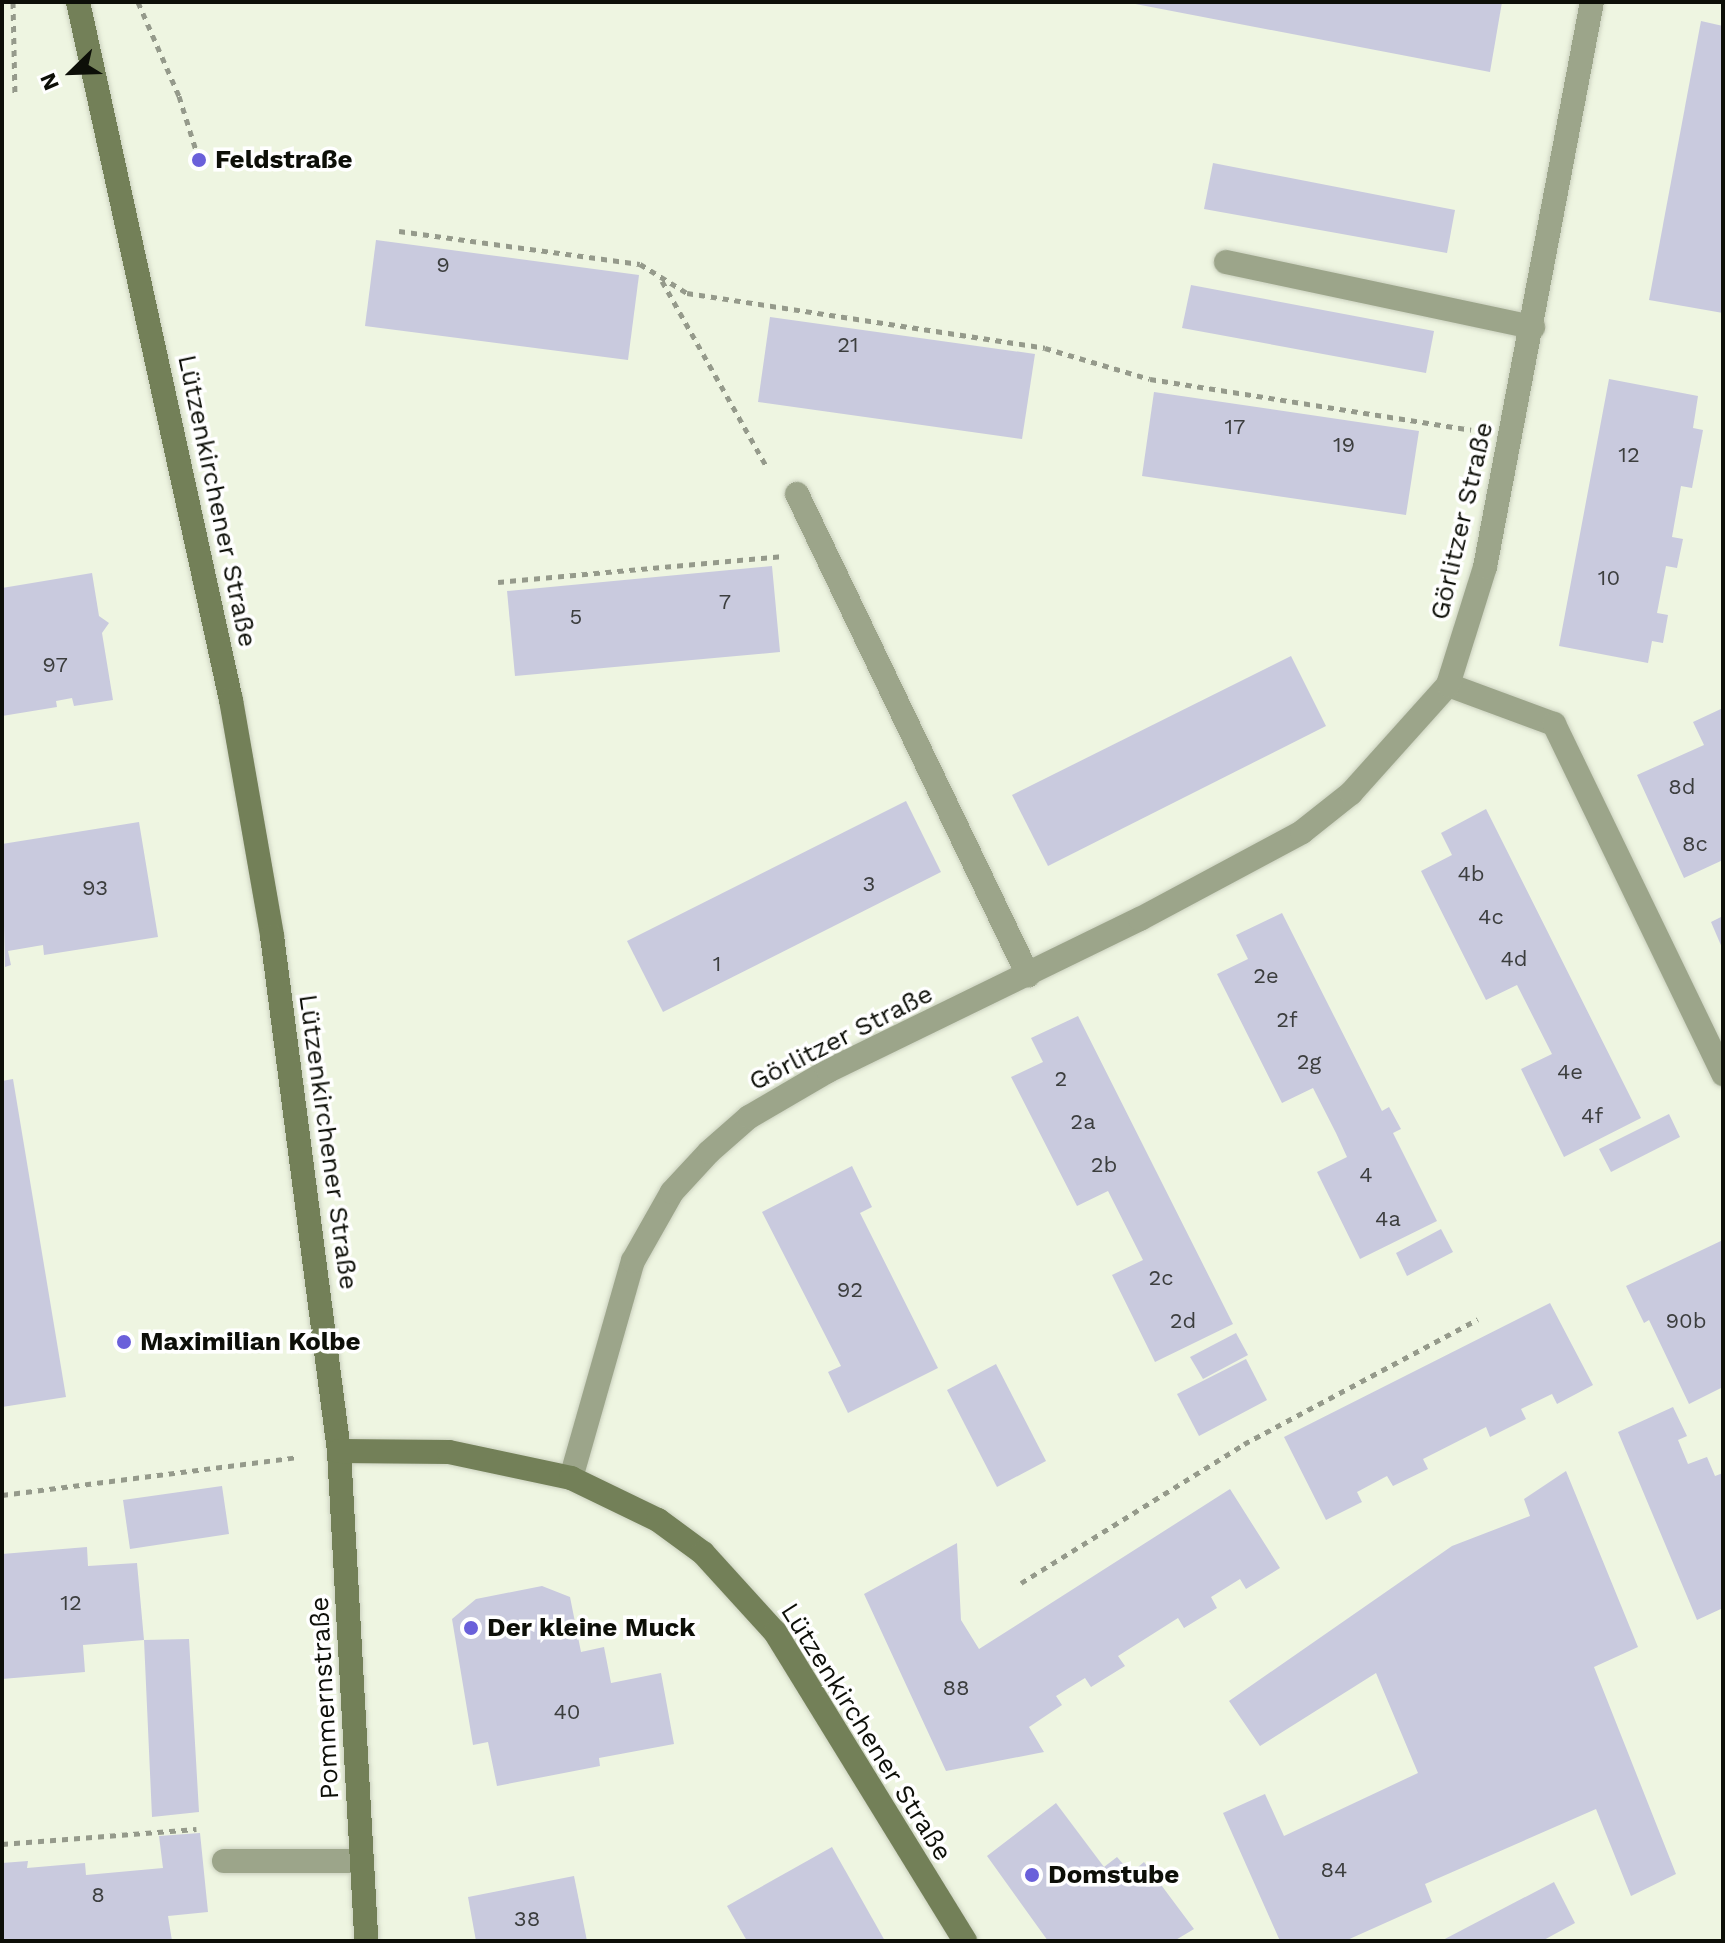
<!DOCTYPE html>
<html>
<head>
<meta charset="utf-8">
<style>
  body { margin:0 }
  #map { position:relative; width:1725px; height:1943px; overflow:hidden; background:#eef5e1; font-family:"Work Sans",sans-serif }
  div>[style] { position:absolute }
  .building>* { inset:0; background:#c9cade }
  .path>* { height:5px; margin-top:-2.5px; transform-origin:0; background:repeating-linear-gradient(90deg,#959a8b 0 6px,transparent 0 12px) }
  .roads { filter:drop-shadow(0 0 2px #cad0be) drop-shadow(0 0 2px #cad0be) }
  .lane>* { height:24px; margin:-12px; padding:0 12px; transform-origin:12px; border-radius:12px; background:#9ca58a }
  .street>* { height:24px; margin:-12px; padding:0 12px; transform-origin:12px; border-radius:12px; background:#9ca58a }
  .secondary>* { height:24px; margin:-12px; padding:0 12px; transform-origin:12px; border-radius:12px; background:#738058 }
  .dots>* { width:22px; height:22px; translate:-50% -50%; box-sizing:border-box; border:4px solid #fff; border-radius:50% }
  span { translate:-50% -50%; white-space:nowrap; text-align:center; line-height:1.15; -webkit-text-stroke:7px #fff; paint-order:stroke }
  .number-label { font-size:22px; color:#3c3e3e }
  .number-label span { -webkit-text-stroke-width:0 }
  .poi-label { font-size:26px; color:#0d0f08; font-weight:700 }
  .left { translate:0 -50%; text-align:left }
  .street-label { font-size:26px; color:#0d0f08 }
  .frame { position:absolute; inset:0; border:4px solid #0d0f08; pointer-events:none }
  .north { position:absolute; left:32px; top:32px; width:80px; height:80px; -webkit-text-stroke:6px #fff; paint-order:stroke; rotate:247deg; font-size:22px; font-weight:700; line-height:32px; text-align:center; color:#0d0f08 }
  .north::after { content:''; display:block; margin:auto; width:28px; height:36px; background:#0d0f08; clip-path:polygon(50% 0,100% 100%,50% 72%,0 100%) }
</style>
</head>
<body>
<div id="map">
  <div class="building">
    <div style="clip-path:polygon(1125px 2px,1502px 2px,1490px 72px)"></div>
    <div style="clip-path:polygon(1701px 21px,1723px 26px,1723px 313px,1649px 300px)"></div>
    <div style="clip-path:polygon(1213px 163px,1455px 210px,1447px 253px,1204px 209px)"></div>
    <div style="clip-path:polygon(376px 240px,639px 275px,628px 360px,365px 326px)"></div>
    <div style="clip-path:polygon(1191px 285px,1434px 331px,1426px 373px,1182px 328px)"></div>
    <div style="clip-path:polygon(770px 317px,1035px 354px,1022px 439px,758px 402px)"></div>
    <div style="clip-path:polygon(1609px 379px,1698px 396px,1693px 428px,1703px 430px,1692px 488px,1681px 486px,1672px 537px,1683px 539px,1677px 568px,1666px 566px,1657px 613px,1668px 615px,1663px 643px,1652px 641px,1648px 663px,1559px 646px)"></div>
    <div style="clip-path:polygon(1154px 392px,1419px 431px,1406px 515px,1142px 476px)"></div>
    <div style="clip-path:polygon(772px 566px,780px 652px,515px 676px,507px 591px)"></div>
    <div style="clip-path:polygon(92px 573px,99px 616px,109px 623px,102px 633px,113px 700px,74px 706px,72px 698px,56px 701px,57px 707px,2px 716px,2px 588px)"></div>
    <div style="clip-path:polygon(1291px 656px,1326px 726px,1048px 866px,1012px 795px)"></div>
    <div style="clip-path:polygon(1723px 708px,1723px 860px,1684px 878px,1637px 775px,1704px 745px,1693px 722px)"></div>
    <div style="clip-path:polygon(906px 801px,941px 872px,663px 1012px,627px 941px)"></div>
    <div style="clip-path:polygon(1486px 809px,1641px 1118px,1564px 1157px,1521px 1069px,1552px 1054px,1517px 985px,1486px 1000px,1421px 871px,1452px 855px,1441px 833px)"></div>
    <div style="clip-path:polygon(139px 822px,158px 937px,44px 955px,43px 945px,8px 951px,11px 965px,5px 967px,2px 844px)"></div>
    <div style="clip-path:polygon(1282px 913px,1382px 1111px,1389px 1107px,1401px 1129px,1393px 1133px,1437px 1221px,1360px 1259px,1317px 1172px,1347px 1157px,1336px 1133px,1313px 1088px,1282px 1103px,1217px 974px,1248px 959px,1236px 935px)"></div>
    <div style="clip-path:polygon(1723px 916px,1723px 950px,1711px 922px)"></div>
    <div style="clip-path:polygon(1078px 1016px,1233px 1324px,1155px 1362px,1112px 1275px,1143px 1260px,1108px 1191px,1077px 1206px,1011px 1077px,1043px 1062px,1031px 1038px)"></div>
    <div style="clip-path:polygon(13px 1079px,66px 1397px,2px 1407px,2px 1081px)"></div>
    <div style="clip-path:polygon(1669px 1114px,1680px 1137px,1611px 1172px,1599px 1149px)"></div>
    <div style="clip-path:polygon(852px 1166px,872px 1207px,860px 1213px,938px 1368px,848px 1413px,828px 1372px,841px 1366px,762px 1212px)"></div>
    <div style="clip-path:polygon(1441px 1229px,1453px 1252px,1407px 1276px,1396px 1253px)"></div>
    <div style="clip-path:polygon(1723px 1240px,1723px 1387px,1689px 1404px,1649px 1320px,1644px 1323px,1626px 1286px)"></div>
    <div style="clip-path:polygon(1550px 1303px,1593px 1385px,1557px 1404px,1552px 1394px,1521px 1409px,1526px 1419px,1490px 1437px,1486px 1427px,1423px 1459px,1428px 1469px,1393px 1486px,1387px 1476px,1357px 1492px,1362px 1502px,1326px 1520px,1284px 1437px)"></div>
    <div style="clip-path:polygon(1236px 1333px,1248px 1355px,1203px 1379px,1190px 1357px)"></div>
    <div style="clip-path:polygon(1246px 1359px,1267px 1400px,1199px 1436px,1177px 1394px)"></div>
    <div style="clip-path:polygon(996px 1364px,1046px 1461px,997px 1487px,947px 1390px)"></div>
    <div style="clip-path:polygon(1673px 1407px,1687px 1436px,1678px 1440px,1688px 1464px,1707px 1457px,1715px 1476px,1723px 1473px,1723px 1608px,1697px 1620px,1618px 1432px)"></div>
    <div style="clip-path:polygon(1566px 1471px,1638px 1647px,1594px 1667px,1676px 1874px,1631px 1896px,1596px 1809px,1425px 1884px,1432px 1902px,1345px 1941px,1280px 1941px,1223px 1813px,1265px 1794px,1284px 1836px,1418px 1773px,1376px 1673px,1260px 1746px,1229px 1701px,1452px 1546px,1530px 1516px,1524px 1499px)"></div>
    <div style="clip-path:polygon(222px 1486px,229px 1534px,130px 1549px,123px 1500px)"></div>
    <div style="clip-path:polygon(1230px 1489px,1280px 1568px,1246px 1589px,1240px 1579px,1211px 1597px,1217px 1608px,1184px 1628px,1178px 1618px,1118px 1656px,1125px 1666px,1091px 1687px,1085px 1678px,1056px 1696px,1062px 1705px,1029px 1727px,1044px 1752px,946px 1771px,864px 1594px,957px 1543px,961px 1620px,979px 1649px)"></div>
    <div style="clip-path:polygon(87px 1547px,88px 1566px,137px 1563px,144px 1640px,189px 1639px,199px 1812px,152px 1817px,144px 1640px,83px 1645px,85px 1672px,2px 1679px,2px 1554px)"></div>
    <div style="clip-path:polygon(542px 1586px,570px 1597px,581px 1652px,604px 1647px,611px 1683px,661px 1673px,674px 1744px,599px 1758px,600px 1766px,497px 1786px,488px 1742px,473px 1745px,452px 1619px,476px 1599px)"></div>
    <div style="clip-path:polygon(1056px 1803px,1104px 1867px,1117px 1857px,1131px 1873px,1144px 1862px,1194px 1929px,1174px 1941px,1048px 1941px,987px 1856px)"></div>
    <div style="clip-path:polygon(200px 1833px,208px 1912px,168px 1916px,172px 1941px,2px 1941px,2px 1863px,28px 1861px,27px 1868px,85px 1863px,86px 1875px,163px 1868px,159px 1836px)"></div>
    <div style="clip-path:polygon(832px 1847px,885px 1941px,747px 1941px,727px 1906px)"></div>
    <div style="clip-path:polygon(574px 1876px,587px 1941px,476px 1941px,468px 1897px)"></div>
    <div style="clip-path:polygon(1554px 1882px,1575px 1923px,1542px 1941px,1441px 1941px)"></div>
  </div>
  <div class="path">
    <div style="left:13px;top:2px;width:94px;rotate:88.8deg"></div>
    <div style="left:138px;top:2px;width:103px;rotate:66.4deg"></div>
    <div style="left:179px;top:96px;width:67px;rotate:72.6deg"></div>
    <div style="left:399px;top:231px;width:243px;rotate:7.8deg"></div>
    <div style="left:640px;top:264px;width:55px;rotate:31.7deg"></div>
    <div style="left:687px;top:293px;width:362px;rotate:8.7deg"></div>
    <div style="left:1045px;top:348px;width:109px;rotate:16.4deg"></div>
    <div style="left:1150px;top:379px;width:325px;rotate:9deg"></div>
    <div style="left:662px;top:281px;width:214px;rotate:60.6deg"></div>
    <div style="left:498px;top:582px;width:284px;rotate:-5.2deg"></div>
    <div style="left:2px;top:1495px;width:298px;rotate:-7.3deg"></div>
    <div style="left:1021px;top:1583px;width:263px;rotate:-31.9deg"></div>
    <div style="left:1244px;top:1444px;width:265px;rotate:-28.1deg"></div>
    <div style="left:2px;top:1844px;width:195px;rotate:-4.4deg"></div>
  </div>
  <div class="roads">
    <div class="lane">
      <div style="left:1226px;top:262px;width:314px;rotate:12deg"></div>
      <div style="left:797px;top:494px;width:534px;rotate:64.35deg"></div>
      <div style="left:1448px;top:685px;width:113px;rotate:20.2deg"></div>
      <div style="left:1554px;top:724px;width:389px;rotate:64.2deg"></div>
      <div style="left:224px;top:1861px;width:137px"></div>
    </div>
    <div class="street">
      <div style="left:571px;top:1478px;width:226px;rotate:-74.1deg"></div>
      <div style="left:633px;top:1261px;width:79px;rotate:-60.5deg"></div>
      <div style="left:672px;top:1192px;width:54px;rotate:-47.2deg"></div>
      <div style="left:709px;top:1152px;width:53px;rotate:-41.2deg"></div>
      <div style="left:749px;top:1117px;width:91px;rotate:-30.2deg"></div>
      <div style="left:828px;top:1071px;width:347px;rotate:-26deg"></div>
      <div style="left:1140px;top:919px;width:184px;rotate:-28.2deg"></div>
      <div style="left:1302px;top:832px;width:63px;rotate:-38.5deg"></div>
      <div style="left:1351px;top:793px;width:145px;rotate:-48.1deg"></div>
      <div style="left:1448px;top:685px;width:124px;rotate:-72.6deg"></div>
      <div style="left:1485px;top:567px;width:575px;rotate:-79.28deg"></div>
    </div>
    <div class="secondary">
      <div style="left:78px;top:2px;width:715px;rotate:77.64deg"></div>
      <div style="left:231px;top:700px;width:240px;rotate:80.1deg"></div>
      <div style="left:272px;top:936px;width:519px;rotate:82.59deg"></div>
      <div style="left:339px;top:1451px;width:491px;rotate:86.8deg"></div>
      <div style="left:339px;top:1451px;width:110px;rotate:0.5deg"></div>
      <div style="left:449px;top:1452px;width:125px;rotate:12deg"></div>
      <div style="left:571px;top:1478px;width:97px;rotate:25.8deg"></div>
      <div style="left:658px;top:1520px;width:56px;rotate:36.3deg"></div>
      <div style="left:703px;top:1553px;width:107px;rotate:47.7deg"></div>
      <div style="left:775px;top:1632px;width:363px;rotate:58.4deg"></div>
    </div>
  </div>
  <div class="dots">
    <div style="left:199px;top:160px;background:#6a60da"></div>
    <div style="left:124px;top:1342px;background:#6a60da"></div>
    <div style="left:471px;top:1628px;background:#6a60da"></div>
    <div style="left:1032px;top:1875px;background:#6a60da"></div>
  </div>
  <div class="number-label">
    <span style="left:443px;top:265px">9</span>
    <span style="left:848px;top:345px">21</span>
    <span style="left:1235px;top:427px">17</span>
    <span style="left:1344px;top:445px">19</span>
    <span style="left:1629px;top:455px">12</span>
    <span style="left:1609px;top:578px">10</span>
    <span style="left:725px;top:602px">7</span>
    <span style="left:576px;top:617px">5</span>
    <span style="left:55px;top:665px">97</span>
    <span style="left:1682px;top:787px">8d</span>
    <span style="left:1695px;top:844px">8c</span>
    <span style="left:1471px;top:874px">4b</span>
    <span style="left:869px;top:884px">3</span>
    <span style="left:95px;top:888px">93</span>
    <span style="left:1491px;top:917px">4c</span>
    <span style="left:1514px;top:959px">4d</span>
    <span style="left:717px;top:964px">1</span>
    <span style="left:1266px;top:976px">2e</span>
    <span style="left:1287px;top:1020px">2f</span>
    <span style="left:1309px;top:1062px">2g</span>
    <span style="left:1570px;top:1072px">4e</span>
    <span style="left:1061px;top:1079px">2</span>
    <span style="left:1592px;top:1116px">4f</span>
    <span style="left:1083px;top:1122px">2a</span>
    <span style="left:1104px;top:1165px">2b</span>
    <span style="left:1366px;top:1175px">4</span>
    <span style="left:1388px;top:1219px">4a</span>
    <span style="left:1161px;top:1278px">2c</span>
    <span style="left:850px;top:1290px">92</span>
    <span style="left:1183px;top:1321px">2d</span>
    <span style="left:1686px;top:1321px">90b</span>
    <span style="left:71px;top:1603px">12</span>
    <span style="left:956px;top:1688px">88</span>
    <span style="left:567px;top:1712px">40</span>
    <span style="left:1334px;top:1870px">84</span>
    <span style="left:98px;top:1895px">8</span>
    <span style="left:527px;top:1919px">38</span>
  </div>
  <div class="poi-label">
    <span class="left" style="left:215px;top:160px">Feldstraße</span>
    <span class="left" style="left:140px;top:1342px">Maximilian Kolbe</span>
    <span class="left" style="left:487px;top:1628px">Der kleine Muck</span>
    <span class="left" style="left:1048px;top:1875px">Domstube</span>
  </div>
  <div class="street-label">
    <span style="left:217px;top:501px;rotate:78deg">Lützenkirchener Straße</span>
    <span style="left:1462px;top:521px;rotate:-77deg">Görlitzer Straße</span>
    <span style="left:841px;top:1038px;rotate:-27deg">Görlitzer Straße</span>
    <span style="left:328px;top:1142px;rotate:82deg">Lützenkirchener Straße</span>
    <span style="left:325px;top:1698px;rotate:-93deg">Pommernstraße</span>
    <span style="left:866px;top:1732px;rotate:58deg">Lützenkirchener Straße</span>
  </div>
  <div class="frame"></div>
  <div class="north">N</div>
</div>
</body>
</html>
